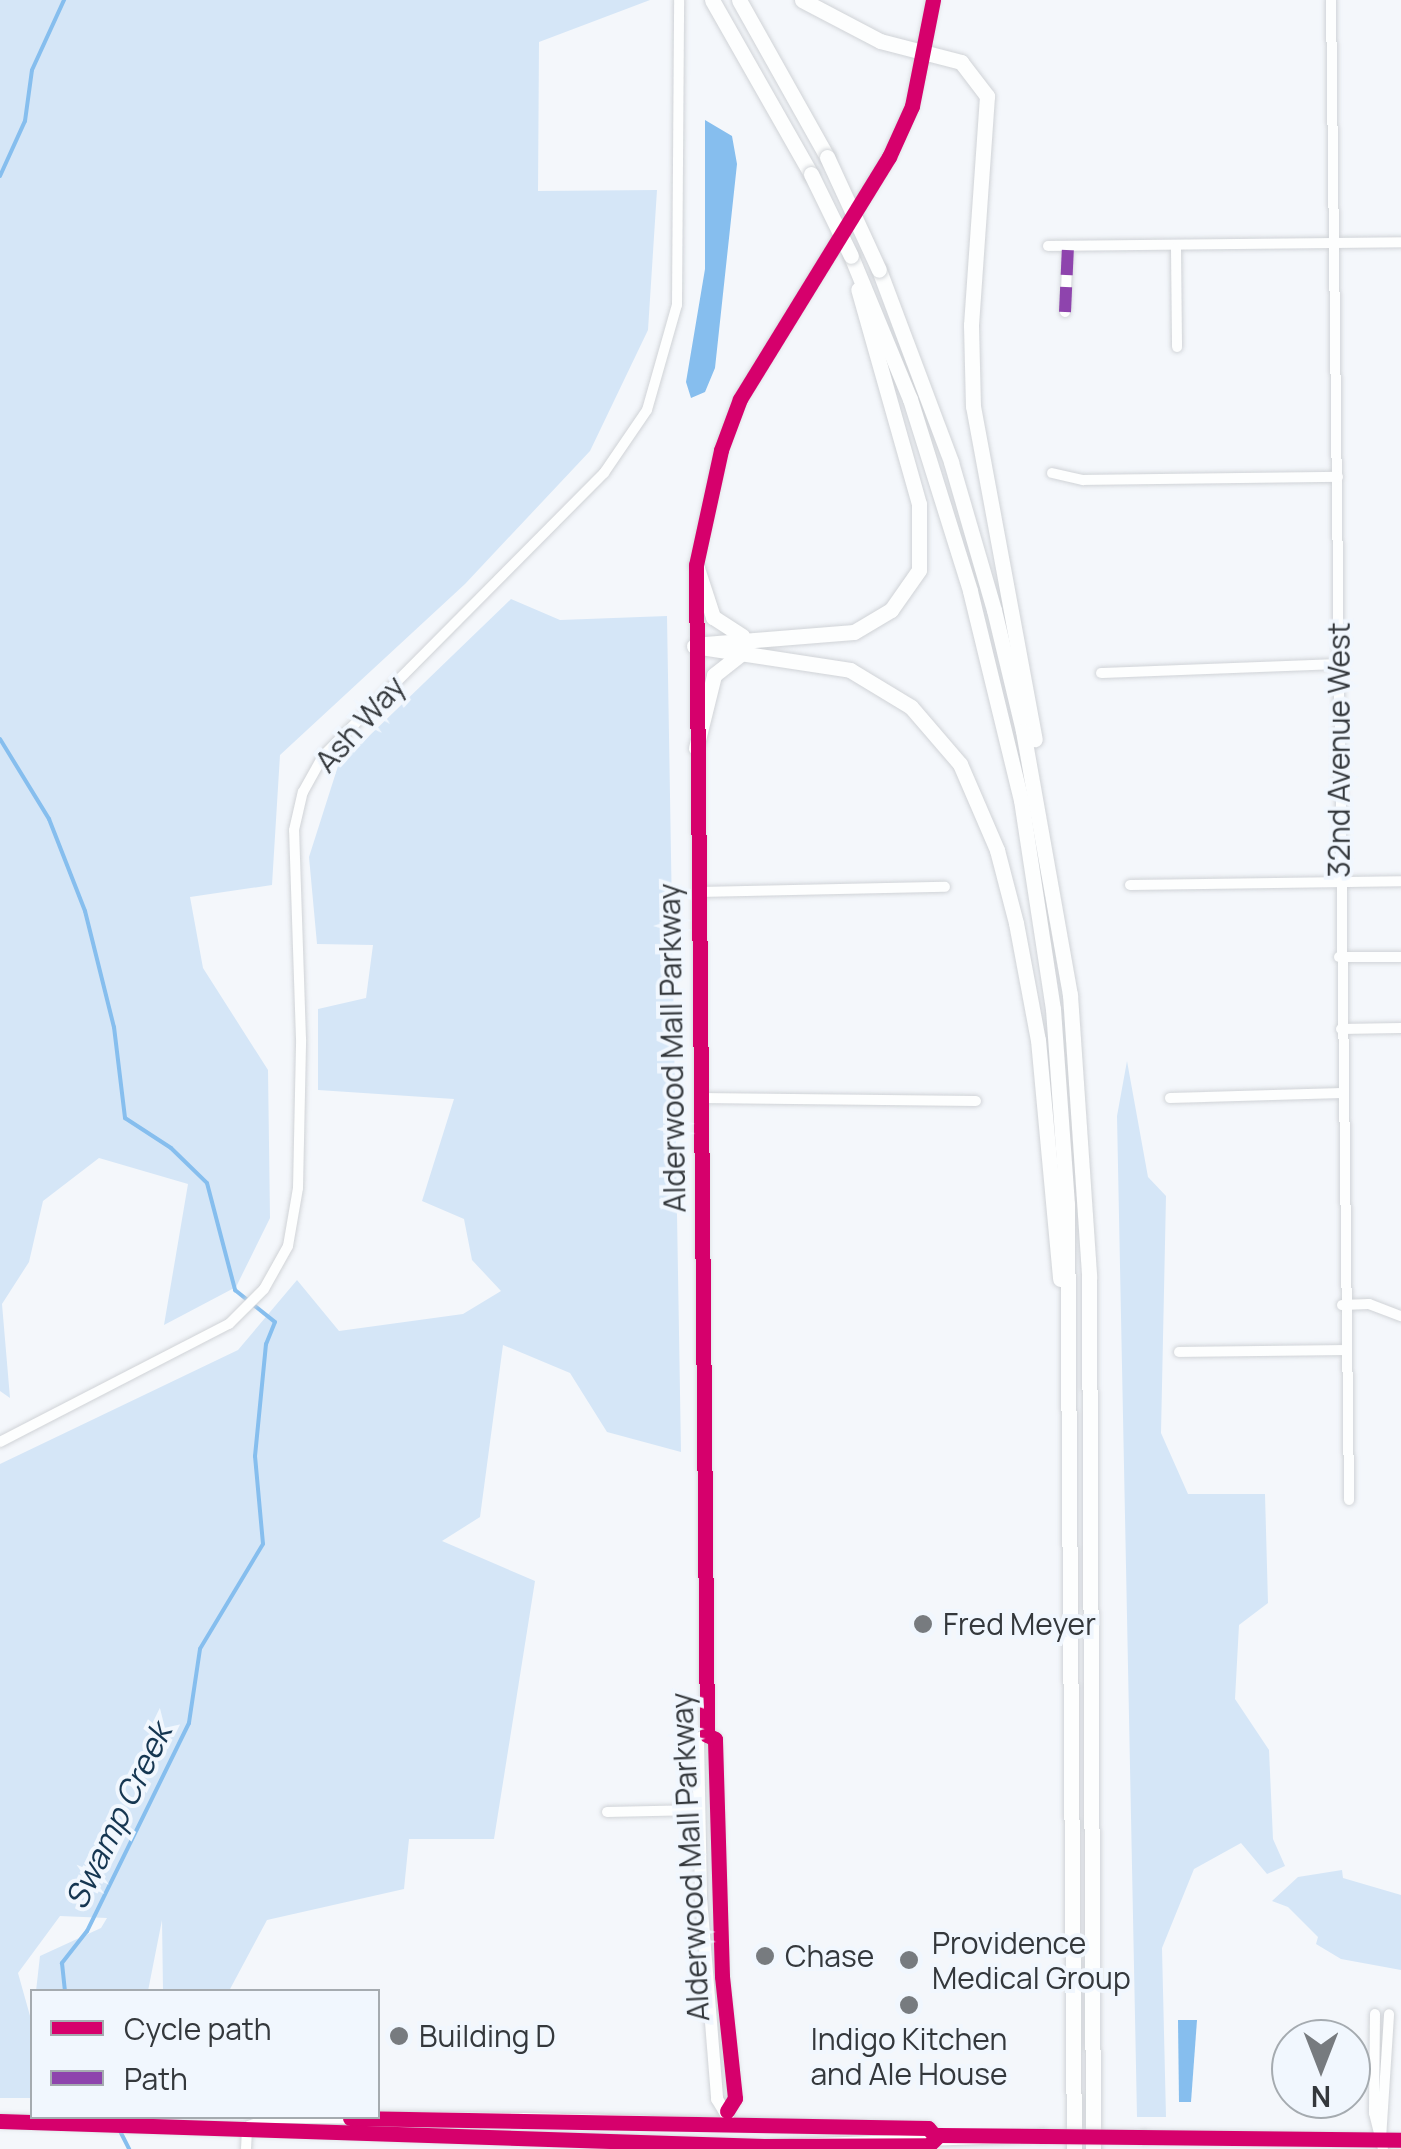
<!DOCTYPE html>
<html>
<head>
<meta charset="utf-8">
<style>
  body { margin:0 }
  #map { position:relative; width:1401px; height:2149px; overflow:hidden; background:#f4f7fb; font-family:Manrope,sans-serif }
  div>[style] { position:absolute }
  .green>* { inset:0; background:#d5e6f7 }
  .water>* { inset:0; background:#86beee }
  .stream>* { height:4px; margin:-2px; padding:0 2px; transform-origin:2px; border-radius:2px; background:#86beee }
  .roads { filter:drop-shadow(0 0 2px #d0d3d7) drop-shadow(0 0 2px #d0d3d7) }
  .minor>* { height:10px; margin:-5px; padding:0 5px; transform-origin:5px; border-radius:5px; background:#fdfefe }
  .major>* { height:12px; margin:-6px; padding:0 6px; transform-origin:6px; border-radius:6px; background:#fdfefe }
  .highway>* { height:15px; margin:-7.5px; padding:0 7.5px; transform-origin:7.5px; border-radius:7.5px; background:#fdfefe }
  .bridges { filter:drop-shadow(0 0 2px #d0d3d7) drop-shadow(0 0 2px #d0d3d7) }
  .major-bridge>* { height:12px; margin:-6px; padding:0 6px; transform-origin:6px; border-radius:6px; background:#fdfefe }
  .highway-bridge>* { height:15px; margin:-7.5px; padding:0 7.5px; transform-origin:7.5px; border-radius:7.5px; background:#fdfefe }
  .quiet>* { height:12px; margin-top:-6px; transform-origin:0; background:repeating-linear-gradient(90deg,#8e44ad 0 25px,transparent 0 37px) }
  .cycleway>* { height:15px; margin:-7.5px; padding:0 7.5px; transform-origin:7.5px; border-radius:7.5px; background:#d6006c }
  .dots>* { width:28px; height:28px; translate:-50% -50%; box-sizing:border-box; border:5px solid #f1f7fe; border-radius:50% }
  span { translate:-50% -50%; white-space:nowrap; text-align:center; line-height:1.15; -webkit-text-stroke:8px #f1f7fe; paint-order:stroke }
  .street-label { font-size:30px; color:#34383c }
  .poi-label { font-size:30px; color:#34383c }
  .left { translate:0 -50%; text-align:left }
  .water-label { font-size:32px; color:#153651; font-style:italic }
  .legend { position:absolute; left:30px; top:1989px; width:350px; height:130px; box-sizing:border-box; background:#f1f7fe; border:2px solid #a5abb0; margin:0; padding:12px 18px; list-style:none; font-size:30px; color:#34383c }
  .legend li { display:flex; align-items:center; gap:20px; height:50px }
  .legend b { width:50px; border:2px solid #a5abb0 }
  .north { position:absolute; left:1271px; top:2019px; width:100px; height:100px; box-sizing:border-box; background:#f1f7fe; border:2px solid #a5abb0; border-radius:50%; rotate:180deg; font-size:28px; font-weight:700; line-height:40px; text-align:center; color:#34383c }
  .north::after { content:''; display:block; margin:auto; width:35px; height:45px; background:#777b7f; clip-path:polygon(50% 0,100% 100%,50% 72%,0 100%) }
</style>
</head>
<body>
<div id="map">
  <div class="green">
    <div style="clip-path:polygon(0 0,650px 0,539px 42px,538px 191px,657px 190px,648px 330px,590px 451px,465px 584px,280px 755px,272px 885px,190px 897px,203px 968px,268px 1070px,270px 1218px,236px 1287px,164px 1325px,188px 1184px,99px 1158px,43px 1201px,29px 1262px,2px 1304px,10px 1398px,0 1391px)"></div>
    <div style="clip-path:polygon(511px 599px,560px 620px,667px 616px,681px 1452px,607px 1432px,570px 1373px,503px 1345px,480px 1517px,442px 1541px,535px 1581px,494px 1839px,409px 1839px,404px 1889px,267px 1920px,229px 1991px,163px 1991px,162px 1920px,148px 1991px,36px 1991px,40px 1956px,101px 1928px,107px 1918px,60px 1916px,18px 1973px,32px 2023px,32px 2098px,0 2098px,0 1464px,238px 1350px,297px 1280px,339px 1331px,463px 1314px,501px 1291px,472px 1260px,464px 1219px,422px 1201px,454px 1099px,318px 1090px,318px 1009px,366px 998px,373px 945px,317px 944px,309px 857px,338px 766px)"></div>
    <div style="clip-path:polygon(1127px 1061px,1148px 1177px,1166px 1196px,1161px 1433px,1188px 1494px,1265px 1494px,1268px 1603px,1239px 1625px,1235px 1699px,1269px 1750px,1273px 1839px,1285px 1866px,1267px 1874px,1241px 1843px,1194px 1869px,1162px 1948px,1166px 2117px,1137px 2117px,1117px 1116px)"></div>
    <div style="clip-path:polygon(1342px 1870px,1343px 1878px,1401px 1895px,1401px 1970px,1341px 1959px,1316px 1944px,1318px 1937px,1288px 1907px,1272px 1901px,1298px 1877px)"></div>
  </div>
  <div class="water">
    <div style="clip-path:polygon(705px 120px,732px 136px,737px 164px,715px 368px,705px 392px,691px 398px,686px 382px,705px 269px)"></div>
    <div style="clip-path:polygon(1178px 2020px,1197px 2020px,1191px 2102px,1179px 2102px)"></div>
  </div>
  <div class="stream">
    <div style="left:0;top:176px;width:60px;rotate:-65.6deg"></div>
    <div style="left:25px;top:121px;width:51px;rotate:-82.2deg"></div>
    <div style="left:32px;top:70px;width:77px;rotate:-65.4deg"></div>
    <div style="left:0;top:739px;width:94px;rotate:58.5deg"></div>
    <div style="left:49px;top:819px;width:99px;rotate:68.6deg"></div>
    <div style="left:85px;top:911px;width:120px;rotate:76deg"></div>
    <div style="left:114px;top:1027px;width:92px;rotate:83.1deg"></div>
    <div style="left:125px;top:1118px;width:55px;rotate:33.1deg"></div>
    <div style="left:171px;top:1148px;width:50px;rotate:44.2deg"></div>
    <div style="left:207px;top:1183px;width:111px;rotate:75.3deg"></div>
    <div style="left:235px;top:1290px;width:51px;rotate:38.7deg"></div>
    <div style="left:275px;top:1322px;width:24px;rotate:112deg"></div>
    <div style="left:266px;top:1344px;width:113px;rotate:95.6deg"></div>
    <div style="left:255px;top:1456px;width:88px;rotate:84.8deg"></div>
    <div style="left:263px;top:1544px;width:122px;rotate:121deg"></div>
    <div style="left:200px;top:1649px;width:75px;rotate:98.5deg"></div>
    <div style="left:189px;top:1723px;width:232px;rotate:116.1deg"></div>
    <div style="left:87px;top:1931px;width:41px;rotate:128deg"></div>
    <div style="left:62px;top:1963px;width:29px;rotate:84deg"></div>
    <div style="left:120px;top:2131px;width:20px;rotate:63deg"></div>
  </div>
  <div class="roads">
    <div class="minor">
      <div style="left:1331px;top:0;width:1500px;rotate:89.31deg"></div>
      <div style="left:1048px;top:246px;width:353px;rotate:-0.6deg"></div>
      <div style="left:1176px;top:248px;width:99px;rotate:89.4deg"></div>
      <div style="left:1065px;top:312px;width:66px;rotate:-87.4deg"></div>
      <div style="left:1052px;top:473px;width:32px;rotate:13deg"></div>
      <div style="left:1083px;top:480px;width:255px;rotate:-0.7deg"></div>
      <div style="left:1101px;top:673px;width:239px;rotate:-2.2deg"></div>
      <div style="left:1130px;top:885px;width:271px;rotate:-0.8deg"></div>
      <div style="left:699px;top:892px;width:246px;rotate:-1.2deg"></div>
      <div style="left:1339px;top:957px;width:62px"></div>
      <div style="left:1341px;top:1029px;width:60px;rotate:-1deg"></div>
      <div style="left:700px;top:1098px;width:276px;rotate:0.6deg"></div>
      <div style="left:1170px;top:1098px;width:172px;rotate:-1.7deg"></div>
      <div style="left:1342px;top:1305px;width:27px;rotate:-2deg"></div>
      <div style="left:1369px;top:1304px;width:34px;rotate:21deg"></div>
      <div style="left:1179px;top:1352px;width:163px;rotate:-0.7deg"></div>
      <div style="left:0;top:1442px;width:258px;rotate:-27.3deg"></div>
      <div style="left:229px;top:1324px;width:49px;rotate:-45deg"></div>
      <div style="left:264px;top:1289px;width:49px;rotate:-60.8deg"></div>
      <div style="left:288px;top:1246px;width:59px;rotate:-80.2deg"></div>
      <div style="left:298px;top:1188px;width:149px;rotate:-88.8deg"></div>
      <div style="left:301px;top:1039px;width:209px;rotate:-91.9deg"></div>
      <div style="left:294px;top:830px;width:39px;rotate:-77deg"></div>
      <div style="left:303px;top:792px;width:41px;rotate:-60.9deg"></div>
      <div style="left:323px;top:756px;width:399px;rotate:-45.2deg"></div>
      <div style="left:604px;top:473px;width:76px;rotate:-55.7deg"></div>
      <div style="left:647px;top:410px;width:109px;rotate:-74.1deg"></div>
      <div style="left:677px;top:305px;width:305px;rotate:-89.6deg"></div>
      <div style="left:607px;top:1812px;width:93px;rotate:-1.2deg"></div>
      <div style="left:1375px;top:2014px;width:99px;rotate:90.6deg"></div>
      <div style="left:1374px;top:2113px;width:37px;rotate:76deg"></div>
      <div style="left:1381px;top:2139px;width:125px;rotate:-86.3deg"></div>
      <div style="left:246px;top:2149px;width:22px;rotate:-87deg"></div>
    </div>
    <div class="major">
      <div style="left:707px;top:1735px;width:10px;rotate:156deg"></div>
      <div style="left:698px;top:1739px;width:159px;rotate:88.9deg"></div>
      <div style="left:701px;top:1898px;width:202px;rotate:85.4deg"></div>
      <div style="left:717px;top:2099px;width:21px;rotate:59deg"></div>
      <div style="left:727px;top:2111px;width:15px;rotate:-58deg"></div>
      <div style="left:735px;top:2098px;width:123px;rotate:-96.1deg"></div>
      <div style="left:722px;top:1976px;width:237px;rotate:-91.7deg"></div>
      <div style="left:715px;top:1739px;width:9px;rotate:-153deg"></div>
      <div style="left:707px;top:1735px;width:1170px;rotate:-90.54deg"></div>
      <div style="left:696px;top:565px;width:118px;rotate:-77.7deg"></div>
      <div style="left:721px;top:450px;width:54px;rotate:-69.6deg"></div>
      <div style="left:740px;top:399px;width:284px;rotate:-58.4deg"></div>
      <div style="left:889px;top:157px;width:56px;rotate:-65.7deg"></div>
      <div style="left:912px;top:106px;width:108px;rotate:-78.8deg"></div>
      <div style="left:0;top:2121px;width:764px;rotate:1.87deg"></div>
      <div style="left:764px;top:2146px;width:279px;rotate:-2.1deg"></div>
      <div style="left:249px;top:2127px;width:30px;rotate:-20deg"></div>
      <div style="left:277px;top:2117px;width:245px;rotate:0.5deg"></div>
      <div style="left:522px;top:2119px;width:406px;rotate:1.3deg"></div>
      <div style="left:928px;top:2128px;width:11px;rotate:49deg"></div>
      <div style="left:1144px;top:2137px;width:257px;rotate:0.7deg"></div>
    </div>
    <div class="highway">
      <div style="left:712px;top:0;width:200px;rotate:60.4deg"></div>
      <div style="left:739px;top:0;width:180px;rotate:60.7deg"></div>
      <div style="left:802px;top:0;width:88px;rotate:27.7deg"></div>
      <div style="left:880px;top:41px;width:84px;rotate:14.5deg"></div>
      <div style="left:961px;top:62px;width:43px;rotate:52.6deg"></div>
      <div style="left:987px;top:96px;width:230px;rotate:94deg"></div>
      <div style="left:971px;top:325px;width:81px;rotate:88.6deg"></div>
      <div style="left:973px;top:406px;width:339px;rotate:79.5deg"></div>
      <div style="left:851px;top:256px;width:155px;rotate:67.6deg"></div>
      <div style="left:910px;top:399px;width:201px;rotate:72.6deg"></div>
      <div style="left:970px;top:591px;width:215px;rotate:76.3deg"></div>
      <div style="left:1021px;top:800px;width:211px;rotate:81.3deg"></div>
      <div style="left:1053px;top:1009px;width:196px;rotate:85.9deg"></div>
      <div style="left:1067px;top:1204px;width:945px;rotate:89.58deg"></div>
      <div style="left:879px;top:270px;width:205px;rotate:69.4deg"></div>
      <div style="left:951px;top:462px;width:154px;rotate:73.8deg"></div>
      <div style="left:994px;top:610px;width:124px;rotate:76.5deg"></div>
      <div style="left:1023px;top:731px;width:268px;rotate:79.9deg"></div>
      <div style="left:1070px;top:995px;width:282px;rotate:86.1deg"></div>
      <div style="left:1089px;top:1276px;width:873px;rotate:89.74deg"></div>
      <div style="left:696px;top:565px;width:55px;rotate:71.9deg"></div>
      <div style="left:713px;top:617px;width:35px;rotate:33deg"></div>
      <div style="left:705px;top:644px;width:149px;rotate:-4.6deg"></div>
      <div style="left:854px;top:632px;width:43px;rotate:-30.7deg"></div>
      <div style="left:891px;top:610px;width:49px;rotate:-55deg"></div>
      <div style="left:919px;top:570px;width:66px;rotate:-90deg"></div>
      <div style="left:919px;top:504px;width:223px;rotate:-105.8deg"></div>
      <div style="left:694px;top:646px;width:158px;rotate:8.7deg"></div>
      <div style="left:850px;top:670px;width:71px;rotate:31.2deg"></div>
      <div style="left:911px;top:707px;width:75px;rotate:49.3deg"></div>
      <div style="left:960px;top:764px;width:94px;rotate:66.7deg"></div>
      <div style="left:997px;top:850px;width:75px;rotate:75.4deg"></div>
      <div style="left:1016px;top:923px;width:119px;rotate:79.4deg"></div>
      <div style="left:1038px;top:1040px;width:240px;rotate:84.7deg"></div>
      <div style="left:696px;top:748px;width:75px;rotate:-76.1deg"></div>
      <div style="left:714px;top:675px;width:33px;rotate:-38deg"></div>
    </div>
  </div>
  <div class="bridges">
    <div class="major-bridge">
      <div style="left:1043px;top:2136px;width:101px;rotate:0.6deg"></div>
    </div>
    <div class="highway-bridge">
      <div style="left:827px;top:157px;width:124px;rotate:65.3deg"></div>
      <div style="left:811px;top:174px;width:91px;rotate:64deg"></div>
    </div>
  </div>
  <div class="quiet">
    <div style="left:1065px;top:312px;width:66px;rotate:-87.4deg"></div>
  </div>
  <div class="cycleway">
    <div style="left:727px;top:2111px;width:15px;rotate:-58deg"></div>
    <div style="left:735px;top:2098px;width:123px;rotate:-96.1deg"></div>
    <div style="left:722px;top:1976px;width:237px;rotate:-91.7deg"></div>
    <div style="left:715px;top:1739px;width:9px;rotate:-153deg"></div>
    <div style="left:707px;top:1735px;width:1170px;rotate:-90.54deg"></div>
    <div style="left:696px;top:565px;width:118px;rotate:-77.7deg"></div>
    <div style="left:721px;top:450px;width:54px;rotate:-69.6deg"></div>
    <div style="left:740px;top:399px;width:284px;rotate:-58.4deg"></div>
    <div style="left:889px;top:157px;width:56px;rotate:-65.7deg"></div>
    <div style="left:912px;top:106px;width:108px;rotate:-78.8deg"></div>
    <div style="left:350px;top:2118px;width:578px;rotate:0.99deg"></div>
    <div style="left:928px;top:2128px;width:11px;rotate:49deg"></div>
    <div style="left:0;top:2121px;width:764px;rotate:1.87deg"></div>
    <div style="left:764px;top:2146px;width:165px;rotate:-0.3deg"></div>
    <div style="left:929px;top:2145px;width:14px;rotate:-45deg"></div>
    <div style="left:939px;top:2135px;width:462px;rotate:0.6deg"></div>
  </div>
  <div class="dots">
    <div style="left:923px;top:1624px;background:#777b7f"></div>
    <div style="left:765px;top:1956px;background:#777b7f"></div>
    <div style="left:909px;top:1960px;background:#777b7f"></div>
    <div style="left:909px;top:2005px;background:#777b7f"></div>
    <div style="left:399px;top:2036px;background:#777b7f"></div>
  </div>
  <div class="street-label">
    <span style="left:360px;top:724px;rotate:-48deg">Ash Way</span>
    <span style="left:1339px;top:750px;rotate:-90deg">32nd Avenue West</span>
    <span style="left:672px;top:1048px;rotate:-91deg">Alderwood Mall Parkway</span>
    <span style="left:690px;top:1857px;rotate:-93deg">Alderwood Mall Parkway</span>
  </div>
  <div class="poi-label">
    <span class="left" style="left:943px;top:1624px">Fred Meyer</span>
    <span class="left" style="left:932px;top:1960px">Providence<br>Medical Group</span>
    <span class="left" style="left:785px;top:1956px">Chase</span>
    <span class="left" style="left:419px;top:2036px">Building D</span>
    <span style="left:909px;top:2056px">Indigo Kitchen<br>and Ale House</span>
  </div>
  <div class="water-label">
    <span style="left:118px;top:1816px;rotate:-64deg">Swamp Creek</span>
  </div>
  <ul class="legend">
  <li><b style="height:12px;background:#d6006c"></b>Cycle path</li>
  <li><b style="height:12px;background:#8e44ad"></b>Path</li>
  </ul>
  <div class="north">N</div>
</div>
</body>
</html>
